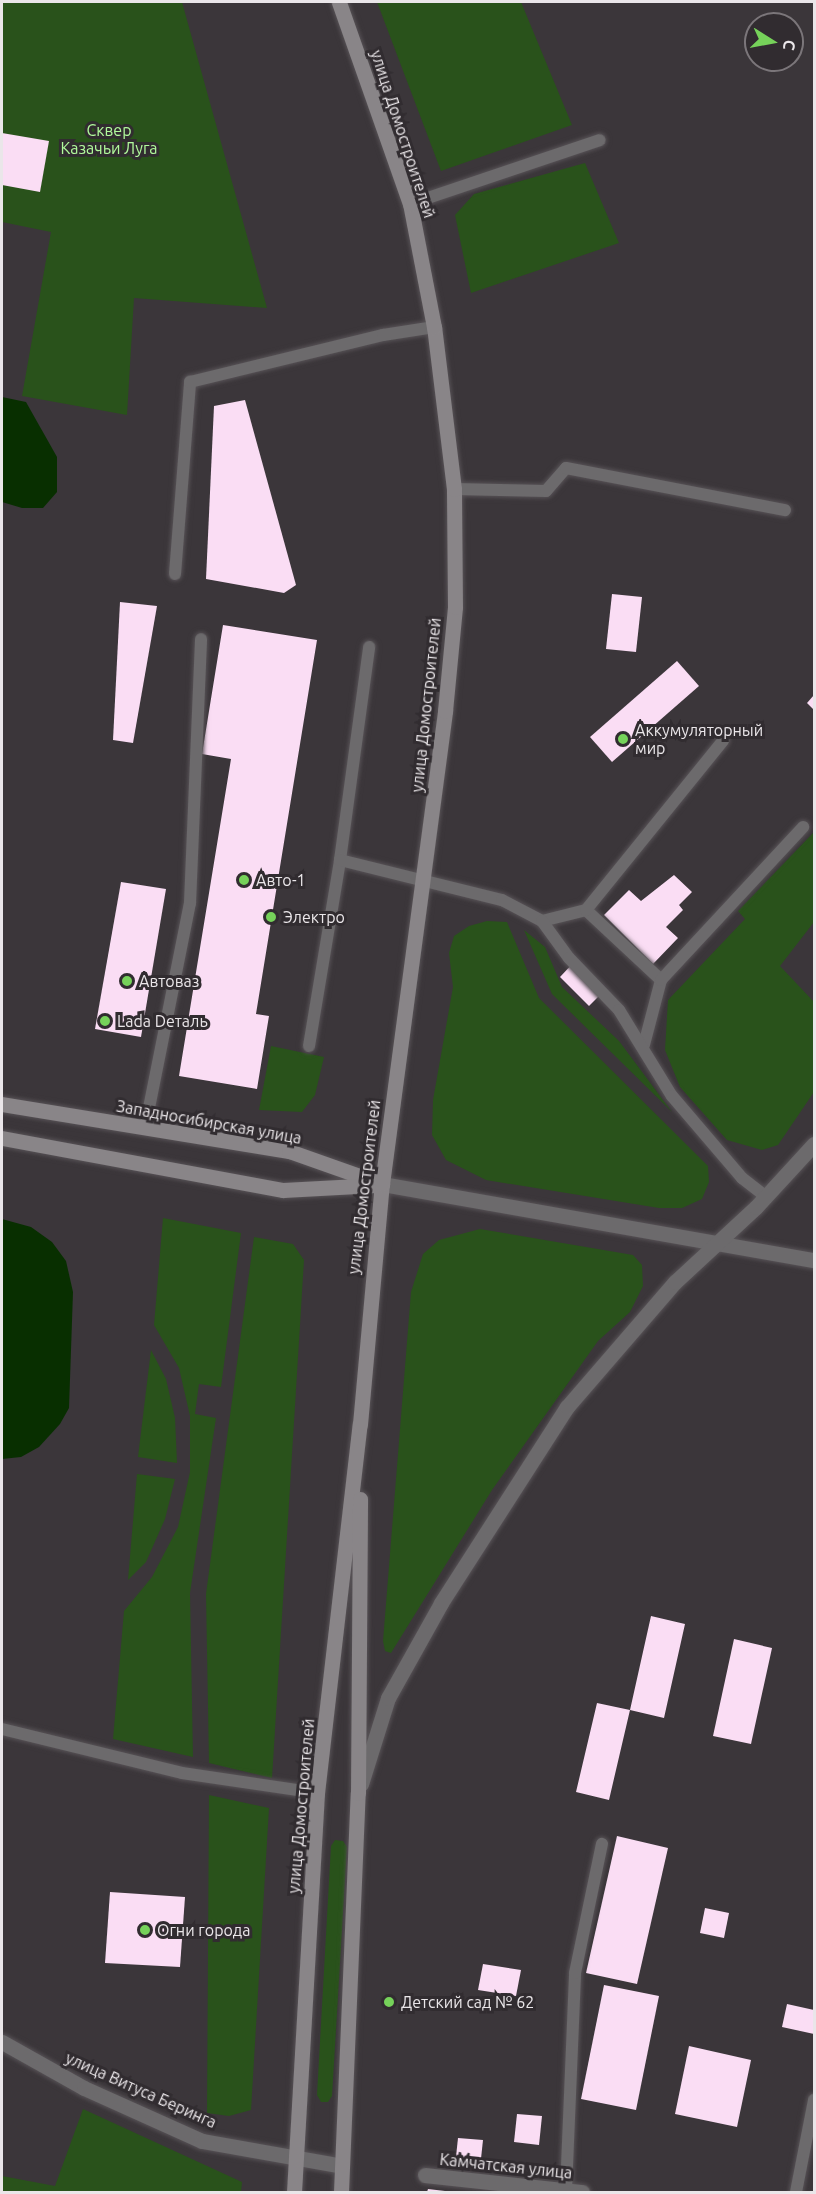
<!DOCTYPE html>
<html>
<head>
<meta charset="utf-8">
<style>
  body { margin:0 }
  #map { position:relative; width:816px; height:2194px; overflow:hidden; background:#3b363a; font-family:Ubuntu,sans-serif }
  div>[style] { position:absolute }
  .green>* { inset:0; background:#29521b }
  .water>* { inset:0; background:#082f00 }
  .building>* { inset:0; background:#faddf4 }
  .roads { filter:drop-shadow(0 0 2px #575256) drop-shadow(0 0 2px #575256) }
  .lane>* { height:12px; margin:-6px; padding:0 6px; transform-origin:6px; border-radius:6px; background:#6c6a6c }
  .street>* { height:15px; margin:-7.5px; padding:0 7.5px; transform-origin:7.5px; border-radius:7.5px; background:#6c6a6c }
  .secondary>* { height:15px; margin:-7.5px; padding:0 7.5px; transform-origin:7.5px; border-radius:7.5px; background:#898588 }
  .dots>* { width:16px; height:16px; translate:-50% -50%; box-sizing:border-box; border:3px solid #312c30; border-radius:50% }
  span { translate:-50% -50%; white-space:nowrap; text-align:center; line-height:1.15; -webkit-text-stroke:6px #312c30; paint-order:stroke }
  .park-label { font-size:16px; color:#b1fa9c }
  .street-label { font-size:16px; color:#eae6e9 }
  .poi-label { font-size:16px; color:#eae6e9 }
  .left { translate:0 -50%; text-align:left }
  .frame { position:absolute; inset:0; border:3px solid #eae6e9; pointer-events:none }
  .north { position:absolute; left:744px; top:12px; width:60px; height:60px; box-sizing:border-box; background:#312c30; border:2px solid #7b767a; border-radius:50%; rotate:101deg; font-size:16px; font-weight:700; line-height:24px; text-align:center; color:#eae6e9 }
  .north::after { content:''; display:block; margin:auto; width:21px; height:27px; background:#76d25a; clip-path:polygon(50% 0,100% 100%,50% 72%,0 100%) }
</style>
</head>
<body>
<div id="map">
  <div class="green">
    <div style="clip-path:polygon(2px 2px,182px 2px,267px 308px,134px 298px,127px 415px,22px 396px,51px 232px,2px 222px)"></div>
    <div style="clip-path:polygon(377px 2px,521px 2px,572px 125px,441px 171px)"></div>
    <div style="clip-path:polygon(585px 163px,619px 243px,471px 293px,455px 215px,474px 194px)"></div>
    <div style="clip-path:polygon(813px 833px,814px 922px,780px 966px,814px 1002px,814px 1092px,778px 1145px,762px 1150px,727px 1140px,680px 1087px,665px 1050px,668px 1000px,745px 919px,738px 911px)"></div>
    <div style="clip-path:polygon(487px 921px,507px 922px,539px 998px,708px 1166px,709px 1182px,702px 1199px,682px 1208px,659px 1208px,486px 1180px,446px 1160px,432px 1135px,433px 1100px,453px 987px,449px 953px,454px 936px,469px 926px)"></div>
    <div style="clip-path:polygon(524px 930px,545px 947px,562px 987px,619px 1041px,672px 1112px,552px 994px)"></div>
    <div style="clip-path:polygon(271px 1046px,324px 1057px,315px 1095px,302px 1112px,259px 1110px)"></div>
    <div style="clip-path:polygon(163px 1218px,241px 1233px,221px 1387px,199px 1384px,195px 1414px,216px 1418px,190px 1593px,193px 1757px,113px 1739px,124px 1611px,152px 1577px,178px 1527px,190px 1472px,190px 1416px,179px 1368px,154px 1325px)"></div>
    <div style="clip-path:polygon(480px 1229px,633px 1255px,642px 1265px,643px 1286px,630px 1312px,598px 1341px,492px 1490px,391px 1653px,385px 1651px,383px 1641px,411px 1292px,423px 1254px,439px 1240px)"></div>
    <div style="clip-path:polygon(254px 1237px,293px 1244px,304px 1260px,272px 1778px,209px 1763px,206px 1594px)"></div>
    <div style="clip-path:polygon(151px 1350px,166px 1379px,175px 1418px,177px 1463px,138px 1457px)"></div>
    <div style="clip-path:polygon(137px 1474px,175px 1479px,165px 1519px,146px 1562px,128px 1580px)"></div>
    <div style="clip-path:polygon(209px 1795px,269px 1808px,251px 2110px,229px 2116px,207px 2113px)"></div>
    <div style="clip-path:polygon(335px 1840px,343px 1841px,347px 1847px,332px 2096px,328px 2102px,321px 2102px,317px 2095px,331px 1846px)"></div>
    <div style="clip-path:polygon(83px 2109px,242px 2182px,241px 2192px,2px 2192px,2px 2176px,55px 2186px)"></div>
  </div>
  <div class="water">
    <div style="clip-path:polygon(2px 397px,26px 402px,57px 457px,57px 492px,43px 508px,22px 508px,2px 502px)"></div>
    <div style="clip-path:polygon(2px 1219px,31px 1227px,52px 1242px,66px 1261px,73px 1292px,69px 1408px,60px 1424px,39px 1447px,21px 1457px,2px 1459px)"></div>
  </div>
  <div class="building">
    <div style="clip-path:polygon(2px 133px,49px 141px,40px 192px,2px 185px)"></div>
    <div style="clip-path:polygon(245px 400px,296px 585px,284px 593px,206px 579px,214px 406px)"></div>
    <div style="clip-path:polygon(612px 594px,642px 597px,636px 652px,606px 649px)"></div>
    <div style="clip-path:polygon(120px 602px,157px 606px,133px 743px,113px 740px)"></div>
    <div style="clip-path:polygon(223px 625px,317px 640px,256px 1014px,269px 1016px,257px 1089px,179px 1076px,231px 759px,202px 754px)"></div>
    <div style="clip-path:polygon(677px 661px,699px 686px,612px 762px,590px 737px)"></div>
    <div style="clip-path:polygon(814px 695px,814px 710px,807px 703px)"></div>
    <div style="clip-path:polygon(674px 875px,692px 892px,679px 905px,683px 910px,666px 927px,678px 938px,653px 964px,604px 915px,629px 890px,641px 901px)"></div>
    <div style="clip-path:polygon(121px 882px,166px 889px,141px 1037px,95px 1029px)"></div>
    <div style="clip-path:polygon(576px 960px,605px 990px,589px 1006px,560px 977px)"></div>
    <div style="clip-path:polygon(651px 1616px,685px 1624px,664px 1718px,630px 1710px,609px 1800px,576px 1792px,597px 1703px,630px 1710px)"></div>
    <div style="clip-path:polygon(734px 1639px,772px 1648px,751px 1744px,713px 1736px)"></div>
    <div style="clip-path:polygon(617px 1836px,668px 1848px,637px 1984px,586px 1973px)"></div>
    <div style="clip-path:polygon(110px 1892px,185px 1897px,180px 1967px,105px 1963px)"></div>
    <div style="clip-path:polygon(705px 1908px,729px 1913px,724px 1938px,700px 1933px)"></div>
    <div style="clip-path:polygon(483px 1964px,521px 1970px,516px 1996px,478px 1990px)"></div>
    <div style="clip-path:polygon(604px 1985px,659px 1996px,636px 2110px,581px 2099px)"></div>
    <div style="clip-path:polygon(787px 2004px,814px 2010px,814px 2034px,782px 2027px)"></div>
    <div style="clip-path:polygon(689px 2046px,751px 2060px,737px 2127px,675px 2114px)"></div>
    <div style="clip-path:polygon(517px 2114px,542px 2116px,539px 2145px,514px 2142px)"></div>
    <div style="clip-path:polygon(458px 2138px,483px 2140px,480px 2168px,455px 2166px)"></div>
    <div style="clip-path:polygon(428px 2189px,445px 2191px,445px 2192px,427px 2192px)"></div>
  </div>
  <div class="roads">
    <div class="lane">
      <div style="left:410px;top:204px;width:200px;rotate:-18.6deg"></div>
      <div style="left:454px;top:489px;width:92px;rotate:1.2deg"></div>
      <div style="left:546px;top:491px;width:30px;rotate:-49deg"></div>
      <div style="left:566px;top:468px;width:223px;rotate:10.9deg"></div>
      <div style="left:175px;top:574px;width:193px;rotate:-85.5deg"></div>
      <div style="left:190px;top:382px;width:199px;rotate:-13.7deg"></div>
      <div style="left:383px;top:335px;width:52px;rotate:-8.9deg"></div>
      <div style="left:340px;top:860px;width:215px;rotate:-82.2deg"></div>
      <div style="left:586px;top:910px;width:103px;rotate:43deg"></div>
      <div style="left:661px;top:980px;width:67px;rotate:104.7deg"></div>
      <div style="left:542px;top:921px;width:45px;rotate:-14deg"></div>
      <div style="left:586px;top:910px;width:218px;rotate:-51deg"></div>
      <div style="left:661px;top:980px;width:209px;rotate:-47.1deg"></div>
      <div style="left:309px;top:1046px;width:189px;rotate:-80.5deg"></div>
      <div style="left:340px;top:860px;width:167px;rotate:13.9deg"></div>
      <div style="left:502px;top:900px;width:45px;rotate:27.7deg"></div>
      <div style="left:542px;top:921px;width:46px;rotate:53.9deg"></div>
      <div style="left:569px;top:958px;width:72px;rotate:46.1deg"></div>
      <div style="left:619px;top:1010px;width:101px;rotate:58.4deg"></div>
      <div style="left:672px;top:1096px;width:108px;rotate:49.5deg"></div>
      <div style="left:742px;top:1178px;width:31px;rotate:38deg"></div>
      <div style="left:145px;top:1128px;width:229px;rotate:-78.7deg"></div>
      <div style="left:190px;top:903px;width:264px;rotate:-87.6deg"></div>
      <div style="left:2px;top:1729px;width:185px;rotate:13.7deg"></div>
      <div style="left:182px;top:1773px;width:136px;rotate:8.4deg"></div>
      <div style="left:566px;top:2190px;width:217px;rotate:-87.6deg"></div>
      <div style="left:575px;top:1973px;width:132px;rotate:-78.2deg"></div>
      <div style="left:796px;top:2192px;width:94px;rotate:-78.9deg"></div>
    </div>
    <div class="street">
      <div style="left:382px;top:1184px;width:439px;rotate:10deg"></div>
      <div style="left:361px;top:1784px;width:90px;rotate:-72.6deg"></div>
      <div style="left:388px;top:1698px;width:109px;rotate:-60.8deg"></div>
      <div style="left:441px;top:1603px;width:233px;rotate:-57.3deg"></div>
      <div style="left:567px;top:1407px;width:165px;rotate:-49.2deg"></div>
      <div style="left:675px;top:1282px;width:110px;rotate:-42.8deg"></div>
      <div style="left:756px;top:1207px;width:86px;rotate:-47.4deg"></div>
      <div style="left:2px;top:2042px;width:94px;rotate:29.3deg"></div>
      <div style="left:84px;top:2088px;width:129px;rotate:24.2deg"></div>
      <div style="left:202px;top:2141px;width:142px;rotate:10.1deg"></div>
      <div style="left:425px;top:2175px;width:158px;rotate:6.2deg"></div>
    </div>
    <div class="secondary">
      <div style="left:2px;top:1104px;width:291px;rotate:9.3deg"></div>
      <div style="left:289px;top:1151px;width:99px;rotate:19.5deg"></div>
      <div style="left:2px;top:1138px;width:286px;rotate:10.5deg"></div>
      <div style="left:283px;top:1190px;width:93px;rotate:-3.1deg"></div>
      <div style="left:294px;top:2192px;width:400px;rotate:-86.7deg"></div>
      <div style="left:317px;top:1793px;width:371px;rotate:-83.4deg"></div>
      <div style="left:360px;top:1424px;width:241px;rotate:-84.8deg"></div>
      <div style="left:382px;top:1184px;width:477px;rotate:-82.4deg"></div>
      <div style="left:445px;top:711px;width:104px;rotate:-84.5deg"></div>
      <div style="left:455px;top:607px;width:118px;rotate:-90.5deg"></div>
      <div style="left:454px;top:489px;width:163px;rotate:-97deg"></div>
      <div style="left:434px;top:327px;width:125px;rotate:-101deg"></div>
      <div style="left:410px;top:204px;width:214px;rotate:-109.4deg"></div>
      <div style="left:341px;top:2192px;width:399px;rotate:-87.6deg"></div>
      <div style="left:358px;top:1793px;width:294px;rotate:-89.6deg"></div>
    </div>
  </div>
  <div class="dots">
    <div style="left:623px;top:739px;background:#76d25a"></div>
    <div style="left:244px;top:880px;background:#76d25a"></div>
    <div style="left:271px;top:917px;background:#76d25a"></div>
    <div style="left:127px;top:981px;background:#76d25a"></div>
    <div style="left:105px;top:1021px;background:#76d25a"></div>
    <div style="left:145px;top:1930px;background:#76d25a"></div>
    <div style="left:389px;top:2002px;background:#76d25a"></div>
  </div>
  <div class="park-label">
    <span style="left:109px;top:139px">Сквер<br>Казачьи Луга</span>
  </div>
  <div class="street-label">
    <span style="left:403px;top:134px;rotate:72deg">улица Домостроителей</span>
    <span style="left:426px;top:705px;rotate:-84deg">улица Домостроителей</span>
    <span style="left:209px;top:1122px;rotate:10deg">Западносибирская улица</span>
    <span style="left:364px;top:1187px;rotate:-83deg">улица Домостроителей</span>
    <span style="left:301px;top:1806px;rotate:-85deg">улица Домостроителей</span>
    <span style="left:141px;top:2090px;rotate:24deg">улица Витуса Беринга</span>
    <span style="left:506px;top:2166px;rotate:6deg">Камчатская улица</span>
  </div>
  <div class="poi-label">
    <span class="left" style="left:635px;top:739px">Аккумуляторный<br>мир</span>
    <span class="left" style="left:256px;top:880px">Авто-1</span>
    <span class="left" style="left:283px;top:917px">Электро</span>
    <span class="left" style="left:139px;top:981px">Автоваз</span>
    <span class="left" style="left:117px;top:1021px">Lada Dеталь</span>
    <span class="left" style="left:157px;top:1930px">Огни города</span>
    <span class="left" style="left:401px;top:2002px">Детский сад № 62</span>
  </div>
  <div class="frame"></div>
  <div class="north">С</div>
</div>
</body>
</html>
